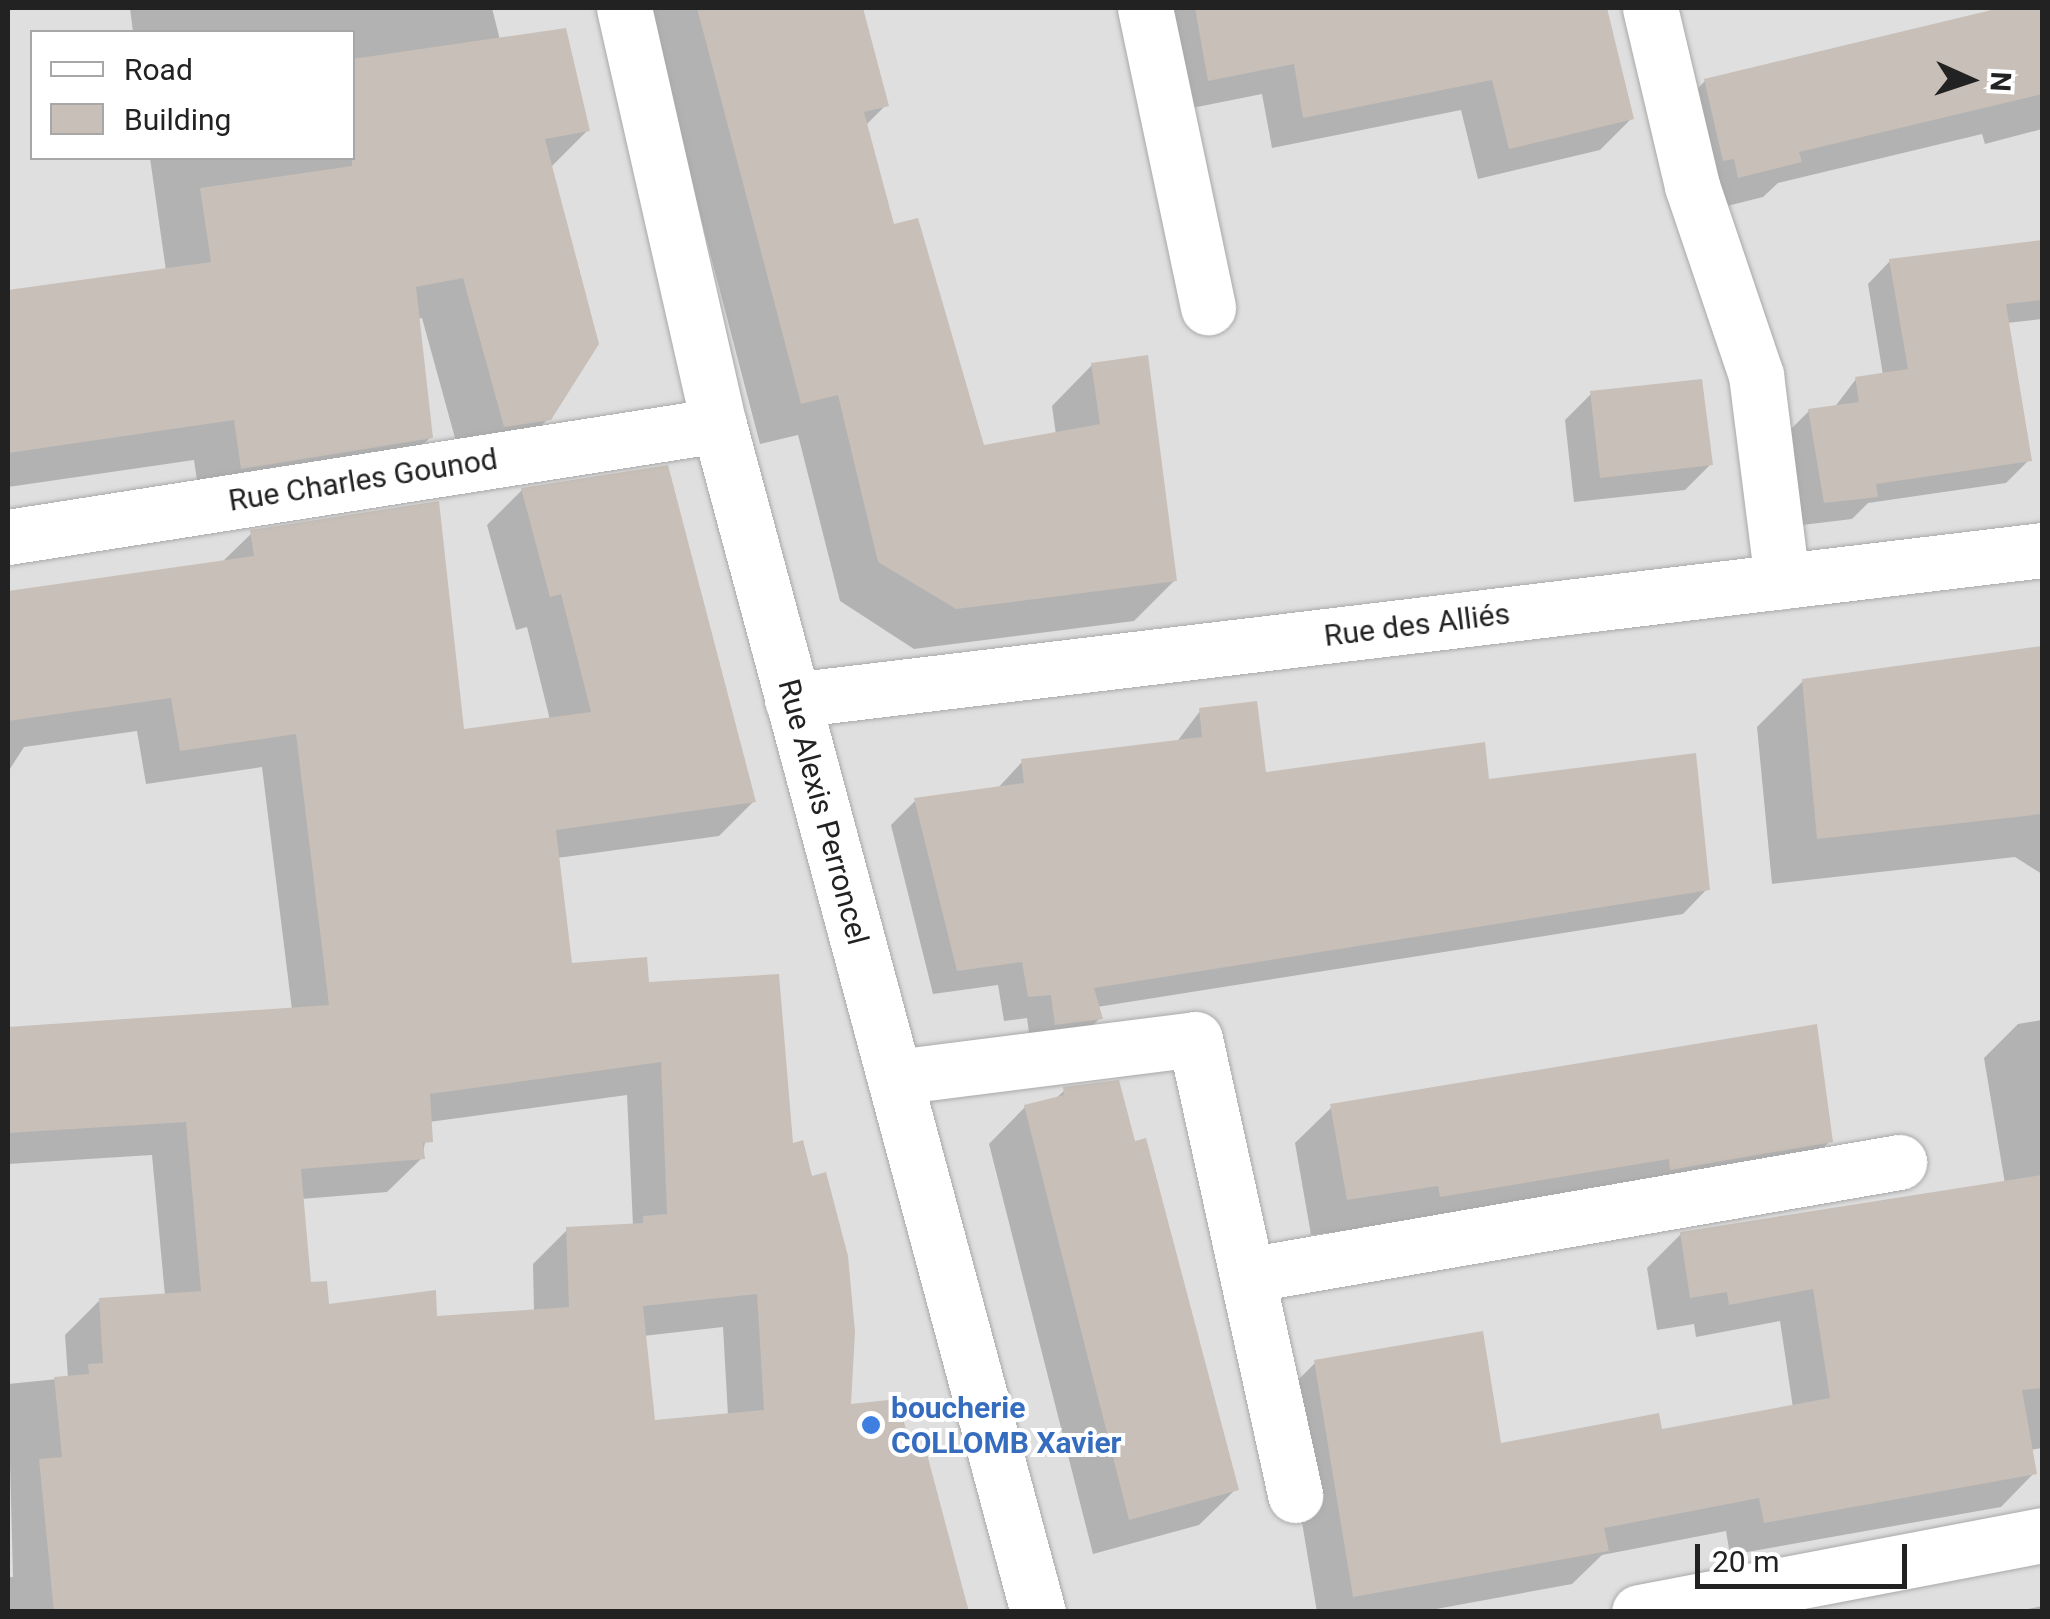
<!DOCTYPE html>
<html>
<head>
<meta charset="utf-8">
<style>
  body { margin:0 }
  #map { position:relative; width:2050px; height:1619px; overflow:hidden; background:#f2efe9; font-family:Roboto,sans-serif }
  div>[style] { position:absolute }
  .residential>* { inset:0; background:#e0dfdf }
  .shadow>* { inset:0; background:#0003 }
  .building>* { inset:0; background:#c7bfb8 }
  .roads { filter:drop-shadow(0 0 2px #a9a9a9) drop-shadow(0 0 2px #a9a9a9) }
  .minor>* { height:55px; margin:-27.5px; padding:0 27.5px; transform-origin:27.5px; border-radius:27.5px; background:#fff }
  .dots>* { width:28px; height:28px; translate:-50% -50%; box-sizing:border-box; border:5px solid #fff; border-radius:50% }
  span { translate:-50% -50%; white-space:nowrap; text-align:center; line-height:1.15; -webkit-text-stroke:8px #fff; paint-order:stroke }
  .street-label { font-size:30px; color:#222 }
  .shop-label { font-size:30px; color:#366cbe; font-weight:700 }
  .left { translate:0 -50%; text-align:left }
  .frame { position:absolute; inset:0; border:10px solid #222; pointer-events:none }
  .legend { position:absolute; left:30px; top:30px; width:325px; height:130px; box-sizing:border-box; background:#fff; border:2px solid #a7a7a7; margin:0; padding:12px 18px; list-style:none; font-size:30px; color:#222 }
  .legend li { display:flex; align-items:center; gap:20px; height:50px }
  .legend b { width:50px; border:2px solid #a7a7a7 }
  .north { position:absolute; left:1920px; top:30px; width:100px; height:100px; -webkit-text-stroke:8px #fff; paint-order:stroke; rotate:93deg; font-size:28px; font-weight:700; line-height:40px; text-align:center; color:#222 }
  .north::after { content:''; display:block; margin:auto; width:35px; height:45px; background:#222; clip-path:polygon(50% 0,100% 100%,50% 72%,0 100%) }
  .scale { position:absolute; left:1695px; top:1544px; width:212px; height:45px; box-sizing:border-box; border:5px solid #222; border-top:0; padding-left:12px; font-size:30px; line-height:35px; white-space:nowrap; color:#222; -webkit-text-stroke:8px #fff; paint-order:stroke }
</style>
</head>
<body>
<div id="map">
  <div class="residential">
    <div style="clip-path:polygon(evenodd,8px 8px,2042px 8px,2042px 1611px,8px 1612px,8px 8px,32px 32px,352px 32px,352px 158px,32px 158px,32px 32px)"></div>
  </div>
  <div class="shadow">
    <div style="clip-path:polygon(130px 8px,492px 8px,500px 40px,587px 131px,550px 168px,549px 418px,506px 460px,463px 467px,422px 318px,417px 319px,430px 438px,388px 479px,201px 509px,194px 460px,8px 487px,8px 293px,166px 271px,150px 158px,352px 158px,352px 32px,133px 32px)"></div>
    <div style="clip-path:polygon(646px 8px,860px 8px,886px 105px,865px 126px,892px 227px,982px 448px,1056px 435px,1052px 406px,1092px 365px,1175px 580px,1134px 621px,914px 649px,840px 601px,798px 435px,760px 444px)"></div>
    <div style="clip-path:polygon(1175px 8px,1605px 8px,1631px 119px,1600px 150px,1478px 179px,1461px 110px,1272px 148px,1262px 94px,1177px 111px,1161px 21px)"></div>
    <div style="clip-path:polygon(2011px 8px,2042px 8px,2042px 129px,1985px 144px,1982px 134px,1778px 183px,1763px 197px,1703px 212px,1670px 117px,1705px 81px)"></div>
    <div style="clip-path:polygon(2042px 244px,2042px 319px,2007px 323px,2029px 460px,2006px 483px,1868px 503px,1852px 519px,1802px 525px,1786px 434px,1809px 411px,1834px 408px,1856px 379px,1883px 375px,1868px 284px,1890px 261px)"></div>
    <div style="clip-path:polygon(1591px 394px,1711px 464px,1685px 490px,1574px 502px,1565px 420px)"></div>
    <div style="clip-path:polygon(evenodd,522px 490px,753px 802px,719px 836px,557px 858px,569px 965px,647px 985px,791px 1147px,849px 1406px,908px 1448px,966px 1612px,8px 1612px,8px 1577px,13px 1577px,8px 1384px,68px 1378px,65px 1335px,100px 1300px,165px 1296px,152px 1155px,8px 1164px,8px 1029px,292px 1010px,262px 767px,146px 784px,137px 731px,24px 747px,8px 772px,8px 593px,221px 563px,252px 533px,462px 731px,550px 720px,527px 627px,516px 630px,487px 525px,522px 490px,627px 1095px,633px 1226px,567px 1230px,533px 1264px,534px 1312px,435px 1319px,326px 1306px,309px 1285px,301px 1199px,387px 1192px,422px 1158px,429px 1122px,627px 1095px,522px 490px,723px 1327px,728px 1416px,653px 1423px,643px 1336px,723px 1327px)"></div>
    <div style="clip-path:polygon(2042px 650px,2042px 874px,2015px 857px,1772px 884px,1757px 727px,1803px 681px)"></div>
    <div style="clip-path:polygon(1200px 711px,1264px 775px,1487px 782px,1707px 889px,1683px 914px,1097px 1007px,1100px 1018px,1075px 1043px,1031px 1049px,1027px 1018px,1004px 1021px,998px 985px,933px 994px,891px 825px,915px 801px,997px 789px,1022px 762px,1176px 743px)"></div>
    <div style="clip-path:polygon(2042px 1020px,2042px 1448px,2030px 1450px,2034px 1473px,2001px 1507px,1730px 1555px,1726px 1531px,1602px 1555px,1572px 1584px,1420px 1612px,1317px 1612px,1281px 1397px,1315px 1363px,1499px 1446px,1660px 1432px,1793px 1408px,1780px 1321px,1696px 1337px,1694px 1324px,1657px 1330px,1647px 1268px,1681px 1234px,2005px 1184px,1984px 1058px,2018px 1024px)"></div>
    <div style="clip-path:polygon(1065px 1090px,1236px 1489px,1199px 1525px,1093px 1554px,989px 1144px,1025px 1107px,1054px 1100px)"></div>
    <div style="clip-path:polygon(1332px 1107px,1830px 1141px,1794px 1177px,1311px 1235px,1295px 1143px)"></div>
    <div style="clip-path:polygon(2042px 1606px,2042px 1612px,2014px 1612px)"></div>
  </div>
  <div class="building">
    <div style="clip-path:polygon(697px 8px,863px 8px,889px 106px,864px 112px,894px 224px,918px 218px,984px 445px,1100px 424px,1091px 363px,1148px 355px,1177px 581px,956px 609px,878px 562px,838px 395px,801px 404px)"></div>
    <div style="clip-path:polygon(1195px 8px,1607px 8px,1634px 119px,1509px 149px,1492px 80px,1303px 118px,1294px 64px,1208px 81px)"></div>
    <div style="clip-path:polygon(2000px 8px,2042px 8px,2042px 94px,1799px 152px,1802px 162px,1738px 178px,1734px 159px,1723px 161px,1704px 79px)"></div>
    <div style="clip-path:polygon(566px 28px,590px 131px,545px 139px,599px 344px,551px 420px,504px 427px,463px 278px,416px 287px,433px 438px,241px 469px,234px 420px,8px 453px,8px 290px,211px 262px,200px 188px,352px 166px,352px 59px)"></div>
    <div style="clip-path:polygon(2042px 240px,2042px 300px,2006px 304px,2032px 461px,1876px 484px,1878px 497px,1824px 503px,1808px 409px,1859px 402px,1855px 377px,1908px 369px,1889px 259px)"></div>
    <div style="clip-path:polygon(1702px 379px,1713px 465px,1600px 478px,1590px 391px)"></div>
    <div style="clip-path:polygon(evenodd,668px 465px,756px 802px,556px 830px,572px 963px,647px 957px,649px 982px,779px 974px,793px 1143px,803px 1140px,812px 1176px,826px 1172px,848px 1256px,855px 1332px,851px 1404px,898px 1399px,910px 1445px,923px 1439px,969px 1612px,54px 1612px,39px 1459px,62px 1457px,54px 1377px,89px 1374px,88px 1364px,103px 1363px,99px 1298px,201px 1291px,186px 1122px,8px 1133px,8px 1027px,329px 1005px,296px 734px,180px 751px,171px 698px,8px 721px,8px 591px,254px 556px,250px 530px,439px 501px,464px 729px,591px 712px,561px 594px,550px 597px,521px 488px,668px 465px,661px 1062px,667px 1214px,643px 1216px,643px 1223px,566px 1227px,569px 1307px,437px 1316px,436px 1290px,329px 1304px,327px 1281px,311px 1282px,301px 1169px,425px 1159px,423px 1143px,433px 1142px,430px 1094px,661px 1062px,668px 465px,757px 1294px,764px 1410px,655px 1420px,643px 1306px,757px 1294px)"></div>
    <div style="clip-path:polygon(2042px 646px,2042px 814px,1817px 839px,1802px 679px)"></div>
    <div style="clip-path:polygon(1257px 701px,1266px 772px,1485px 742px,1489px 779px,1696px 753px,1710px 890px,1094px 988px,1103px 1019px,1055px 1025px,1051px 995px,1028px 997px,1022px 962px,957px 971px,914px 798px,1024px 783px,1021px 759px,1202px 737px,1199px 708px)"></div>
    <div style="clip-path:polygon(1817px 1024px,1833px 1142px,1670px 1170px,1669px 1159px,1440px 1197px,1438px 1186px,1347px 1200px,1330px 1104px)"></div>
    <div style="clip-path:polygon(1119px 1080px,1135px 1141px,1146px 1138px,1239px 1490px,1129px 1520px,1024px 1105px,1064px 1095px,1063px 1087px)"></div>
    <div style="clip-path:polygon(2042px 1175px,2042px 1388px,2022px 1390px,2037px 1474px,1764px 1523px,1759px 1498px,1604px 1528px,1609px 1551px,1353px 1597px,1314px 1360px,1483px 1331px,1501px 1443px,1659px 1413px,1662px 1429px,1830px 1398px,1813px 1289px,1729px 1305px,1727px 1292px,1690px 1298px,1680px 1232px)"></div>
  </div>
  <div class="roads">
    <div class="minor">
      <div style="left:624px;top:8px;width:428px;rotate:77.2deg"></div>
      <div style="left:719px;top:425px;width:1229px;rotate:74.96deg"></div>
      <div style="left:1145px;top:8px;width:306px;rotate:78.1deg"></div>
      <div style="left:1650px;top:8px;width:183px;rotate:76.7deg"></div>
      <div style="left:1692px;top:186px;width:200px;rotate:71.3deg"></div>
      <div style="left:1756px;top:375px;width:208px;rotate:82.8deg"></div>
      <div style="left:8px;top:537px;width:720px;rotate:-8.95deg"></div>
      <div style="left:792px;top:700px;width:1259px;rotate:-6.84deg"></div>
      <div style="left:895px;top:1077px;width:302px;rotate:-7.2deg"></div>
      <div style="left:1195px;top:1039px;width:467px;rotate:77.6deg"></div>
      <div style="left:1247px;top:1275px;width:662px;rotate:-9.83deg"></div>
      <div style="left:1639px;top:1612px;width:410px;rotate:-10.8deg"></div>
    </div>
  </div>
  <div class="dots">
    <div style="left:871px;top:1425px;background:#3f7fe0"></div>
  </div>
  <div class="street-label">
    <span style="left:363px;top:480px;rotate:-9deg">Rue Charles Gounod</span>
    <span style="left:1417px;top:625px;rotate:-7deg">Rue des Alliés</span>
    <span style="left:823px;top:812px;rotate:75deg">Rue Alexis Perroncel</span>
  </div>
  <div class="shop-label">
    <span class="left" style="left:891px;top:1425px">boucherie<br>COLLOMB Xavier</span>
  </div>
  <div class="frame"></div>
  <ul class="legend">
  <li><b style="height:12px;background:#fff"></b>Road</li>
  <li><b style="height:28px;background:#c7bfb8"></b>Building</li>
  </ul>
  <div class="north">N</div>
  <div class="scale">20 m</div>
</div>
</body>
</html>
